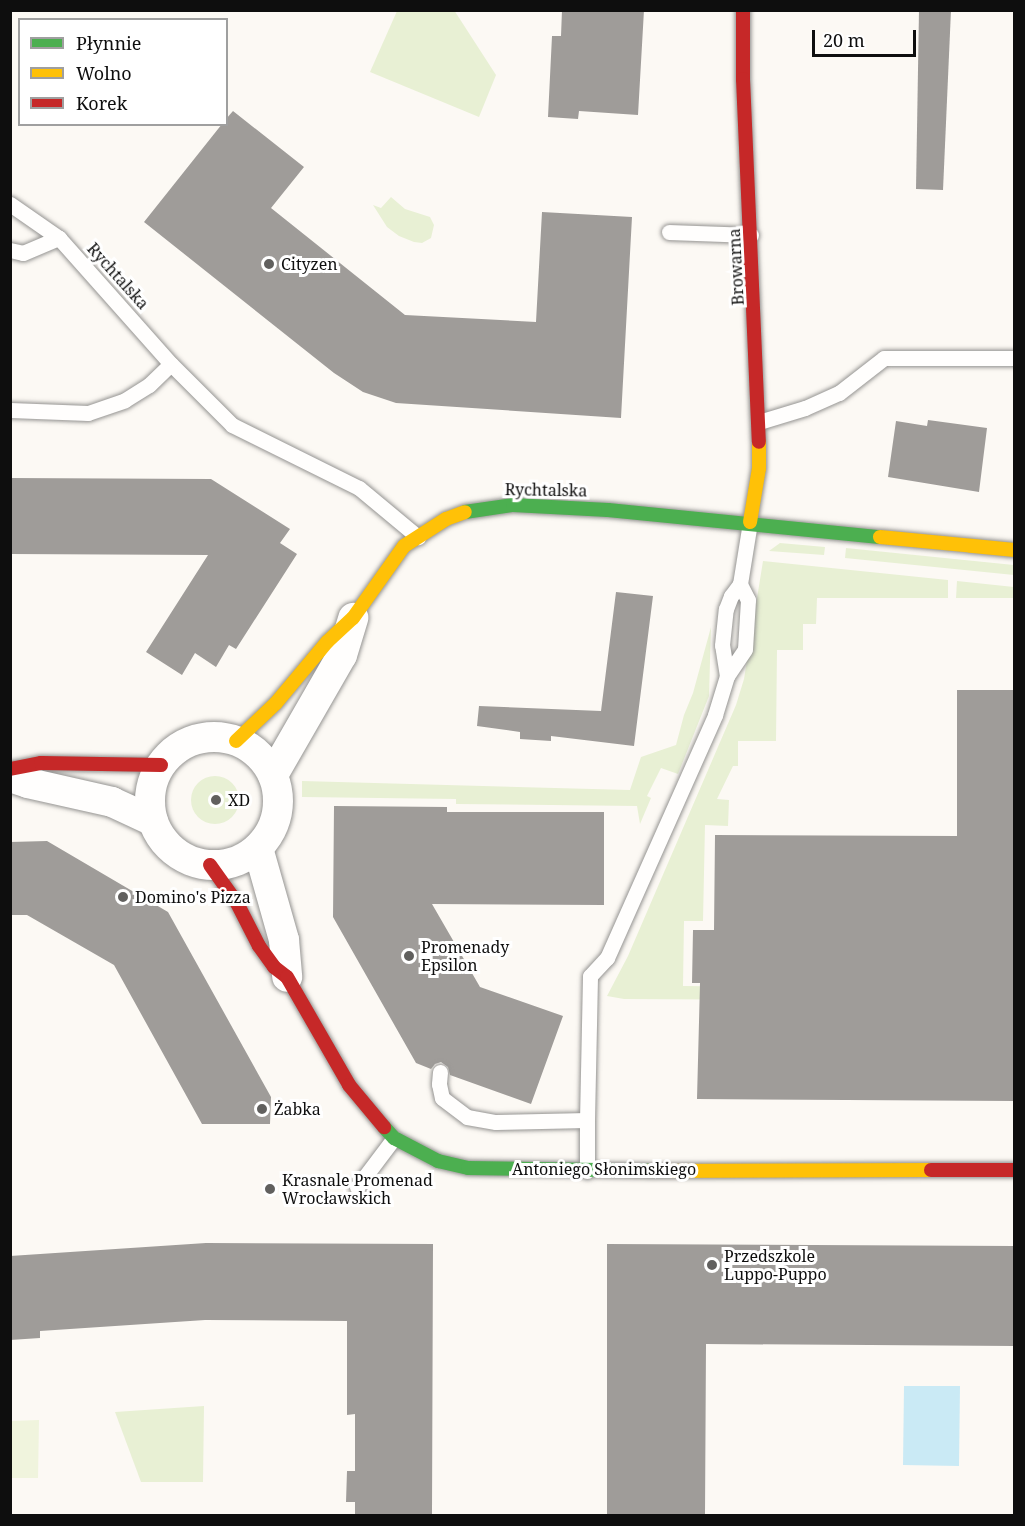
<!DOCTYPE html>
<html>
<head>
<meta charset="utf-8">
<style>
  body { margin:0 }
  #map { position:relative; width:1025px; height:1526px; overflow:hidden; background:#fcf9f4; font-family:"Noto Serif",serif }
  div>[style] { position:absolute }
  .green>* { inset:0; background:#e8f0d4 }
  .round { border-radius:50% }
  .pitch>* { inset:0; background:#f0f4dd }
  .water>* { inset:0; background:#caeaf5 }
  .building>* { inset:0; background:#9f9c99 }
  .roads { filter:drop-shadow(0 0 2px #959492) drop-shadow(0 0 2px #959492) }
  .lane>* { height:15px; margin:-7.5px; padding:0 7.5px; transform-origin:7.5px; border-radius:7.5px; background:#fffefd }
  .street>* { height:30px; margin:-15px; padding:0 15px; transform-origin:15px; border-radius:15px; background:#fffefd }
  .street>.ring { margin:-15px; padding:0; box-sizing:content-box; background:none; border:30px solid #fffefd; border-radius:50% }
  .fast>* { height:14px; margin:-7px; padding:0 7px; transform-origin:7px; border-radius:7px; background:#4caf50 }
  .slow>* { height:14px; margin:-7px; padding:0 7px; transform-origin:7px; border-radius:7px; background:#ffc107 }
  .jam>* { height:14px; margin:-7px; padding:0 7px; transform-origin:7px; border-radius:7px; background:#c62828 }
  .dots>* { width:16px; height:16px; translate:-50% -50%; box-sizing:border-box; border:3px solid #fff; border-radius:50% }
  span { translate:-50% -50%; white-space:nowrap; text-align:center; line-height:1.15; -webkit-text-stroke:6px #fff; paint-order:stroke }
  .poi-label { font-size:16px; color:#0e0e0e }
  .left { translate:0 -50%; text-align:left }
  .street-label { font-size:16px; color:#0e0e0e }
  .frame { position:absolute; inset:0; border:12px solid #0e0e0e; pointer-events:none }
  .legend { position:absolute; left:18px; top:18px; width:210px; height:108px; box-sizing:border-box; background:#fff; border:2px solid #9f9f9f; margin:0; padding:8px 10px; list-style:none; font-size:18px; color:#0e0e0e }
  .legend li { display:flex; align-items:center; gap:12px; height:30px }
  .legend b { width:30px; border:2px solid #9f9f9f }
  .scale { position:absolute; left:812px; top:30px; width:104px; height:27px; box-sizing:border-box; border:3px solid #0e0e0e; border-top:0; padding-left:8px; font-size:18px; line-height:21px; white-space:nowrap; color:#0e0e0e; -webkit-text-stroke:4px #fff; paint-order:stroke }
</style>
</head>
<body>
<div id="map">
  <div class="green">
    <div style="clip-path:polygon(454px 10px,496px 75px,479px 117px,370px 72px,397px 11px)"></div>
    <div style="clip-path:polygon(391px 197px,405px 209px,430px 217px,434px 225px,431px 238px,422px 243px,414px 242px,399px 236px,387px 227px,373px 205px,381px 208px)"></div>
    <div style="clip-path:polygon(780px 543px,825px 547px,824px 555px,769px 551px)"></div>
    <div style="clip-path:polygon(846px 548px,1014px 565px,1014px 575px,845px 558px)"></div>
    <div style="clip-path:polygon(763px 561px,948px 580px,948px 598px,817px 598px,816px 624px,803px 624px,803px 650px,777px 650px,776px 741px,738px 741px,738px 766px,733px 766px,717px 799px,729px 800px,728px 826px,705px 825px,703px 921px,684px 921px,683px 986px,1014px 989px,1014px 1001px,624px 999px,607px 996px,628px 956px,736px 705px,744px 679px)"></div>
    <div style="clip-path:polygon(957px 581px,1014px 587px,1014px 598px,956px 598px)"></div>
    <div style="clip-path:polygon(711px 627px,709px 696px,678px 774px,661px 768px,647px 796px,651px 798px,640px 824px,637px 806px,456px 804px,456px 799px,302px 797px,302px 781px,630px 790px,641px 757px,676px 745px,684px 715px,693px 693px)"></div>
    <div class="round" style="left:191px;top:776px;width:48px;height:48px"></div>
    <div style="clip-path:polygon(204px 1406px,203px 1482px,141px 1482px,115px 1412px)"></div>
  </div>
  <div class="pitch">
    <div style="clip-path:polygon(39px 1420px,38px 1478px,11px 1478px,11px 1421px)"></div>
  </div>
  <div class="water">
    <div style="clip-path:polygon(904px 1386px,960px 1386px,959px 1466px,903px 1465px)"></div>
  </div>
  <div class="building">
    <div style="clip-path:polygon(562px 10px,644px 10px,638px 115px,579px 111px,578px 119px,548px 117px,552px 36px,561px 36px)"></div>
    <div style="clip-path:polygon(919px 10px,951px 10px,943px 190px,916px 189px)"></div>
    <div style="clip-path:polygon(233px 111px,304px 167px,271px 208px,405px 315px,536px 322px,542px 212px,632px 217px,621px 418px,396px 403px,363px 392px,334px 373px,144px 222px,222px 124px,226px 124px,226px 119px)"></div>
    <div style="clip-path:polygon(928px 420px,987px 428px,979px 492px,888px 477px,896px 421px,927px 426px)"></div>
    <div style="clip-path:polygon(10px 478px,211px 479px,290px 529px,280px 543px,297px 554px,236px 649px,229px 645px,216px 667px,195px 653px,182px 675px,146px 652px,208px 555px,10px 554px)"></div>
    <div style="clip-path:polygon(616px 592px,653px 596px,634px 746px,551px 736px,551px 741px,520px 739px,520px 732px,477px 726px,479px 706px,601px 711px)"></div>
    <div style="clip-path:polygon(957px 690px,1014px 690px,1014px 1101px,697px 1099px,700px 983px,692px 983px,693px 930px,714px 930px,715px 835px,957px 836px)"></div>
    <div style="clip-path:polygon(334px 806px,447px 807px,447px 812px,604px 812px,604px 905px,432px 904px,480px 987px,563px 1016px,531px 1104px,450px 1075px,448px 1067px,441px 1062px,435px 1064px,431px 1069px,416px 1063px,333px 917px)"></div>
    <div style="clip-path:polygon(47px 841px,168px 912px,271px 1097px,270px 1124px,202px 1124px,114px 965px,27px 915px,10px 915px,10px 842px)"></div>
    <div style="clip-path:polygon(206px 1243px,433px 1244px,432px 1515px,355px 1515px,355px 1502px,346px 1502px,347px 1471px,355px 1471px,355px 1414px,347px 1415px,347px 1321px,205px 1320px,40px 1331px,40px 1338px,10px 1340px,10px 1256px)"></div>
    <div style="clip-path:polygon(607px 1244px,1014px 1246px,1014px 1346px,706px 1344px,705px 1515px,607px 1515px)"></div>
  </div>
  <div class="roads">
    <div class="lane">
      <div style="left:10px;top:204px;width:60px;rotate:34.8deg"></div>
      <div style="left:59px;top:238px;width:169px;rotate:48.4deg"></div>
      <div style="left:171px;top:364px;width:86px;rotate:45deg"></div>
      <div style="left:232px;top:425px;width:142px;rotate:26.4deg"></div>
      <div style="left:359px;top:488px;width:77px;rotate:39.7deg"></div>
      <div style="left:669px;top:232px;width:82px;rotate:2.1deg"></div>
      <div style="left:10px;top:250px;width:13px;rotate:13deg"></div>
      <div style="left:23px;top:253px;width:39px;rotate:-23deg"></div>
      <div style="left:10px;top:410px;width:78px;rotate:2.2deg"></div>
      <div style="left:88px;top:413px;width:39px;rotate:-19deg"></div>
      <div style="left:125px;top:400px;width:28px;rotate:-32deg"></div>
      <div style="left:149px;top:385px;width:30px;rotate:-44deg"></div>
      <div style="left:759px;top:422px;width:48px;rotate:-16.9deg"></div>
      <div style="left:805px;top:408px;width:37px;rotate:-24deg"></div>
      <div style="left:839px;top:393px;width:57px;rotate:-37.9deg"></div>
      <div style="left:884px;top:358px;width:130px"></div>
      <div style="left:727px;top:676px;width:32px;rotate:-56deg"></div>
      <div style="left:745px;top:649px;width:49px;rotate:-86.5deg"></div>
      <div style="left:748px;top:600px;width:18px;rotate:-117deg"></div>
      <div style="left:440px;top:1072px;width:12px;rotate:95deg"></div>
      <div style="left:439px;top:1084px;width:14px;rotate:78deg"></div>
      <div style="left:442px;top:1098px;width:31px;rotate:37deg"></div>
      <div style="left:467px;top:1117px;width:29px;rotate:10deg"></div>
      <div style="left:496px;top:1122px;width:91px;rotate:-1.3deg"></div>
      <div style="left:587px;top:1120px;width:144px;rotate:-88.8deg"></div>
      <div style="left:590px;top:976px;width:25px;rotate:-47deg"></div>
      <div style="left:607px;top:958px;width:266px;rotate:-66deg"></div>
      <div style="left:715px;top:715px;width:41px;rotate:-72.9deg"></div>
      <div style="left:727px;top:676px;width:31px;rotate:-99deg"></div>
      <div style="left:722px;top:645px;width:36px;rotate:-84deg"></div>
      <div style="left:726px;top:609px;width:14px;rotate:-69deg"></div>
      <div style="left:731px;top:596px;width:15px;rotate:-53deg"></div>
      <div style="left:740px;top:584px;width:63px;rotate:-80.8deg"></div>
      <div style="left:587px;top:1120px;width:51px;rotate:90deg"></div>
      <div style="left:357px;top:1187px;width:61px;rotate:-52.9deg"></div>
    </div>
    <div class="street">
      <div class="ring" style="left:150px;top:737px;width:98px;height:98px"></div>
      <div style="left:273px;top:775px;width:138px;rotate:-60.1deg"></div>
      <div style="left:342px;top:655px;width:39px;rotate:-73deg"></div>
      <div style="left:10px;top:777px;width:19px;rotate:18deg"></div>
      <div style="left:28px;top:783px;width:86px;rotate:12.7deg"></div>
      <div style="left:112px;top:802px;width:45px;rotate:24.9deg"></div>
      <div style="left:258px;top:848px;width:96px;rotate:74.2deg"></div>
      <div style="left:284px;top:940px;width:37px;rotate:85deg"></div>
    </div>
    <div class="fast">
      <div style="left:465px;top:512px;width:49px;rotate:-8.3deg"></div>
      <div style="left:513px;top:505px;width:95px;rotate:3deg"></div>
      <div style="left:608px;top:510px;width:273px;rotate:5.7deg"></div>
      <div style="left:384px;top:1127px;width:15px;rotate:48deg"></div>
      <div style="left:394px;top:1138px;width:50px;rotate:27.6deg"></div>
      <div style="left:438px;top:1161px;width:31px;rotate:13deg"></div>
      <div style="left:468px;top:1168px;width:181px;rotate:0.9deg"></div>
    </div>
    <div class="slow">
      <div style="left:750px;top:522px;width:55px;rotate:-80.5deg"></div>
      <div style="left:759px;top:468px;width:26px;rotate:-90deg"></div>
      <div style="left:880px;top:537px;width:135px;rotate:5.5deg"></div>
      <div style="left:236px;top:741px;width:55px;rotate:-43.5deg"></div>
      <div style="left:276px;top:703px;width:80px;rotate:-50.1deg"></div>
      <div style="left:327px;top:642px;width:35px;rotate:-43deg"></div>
      <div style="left:353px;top:618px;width:88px;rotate:-54.7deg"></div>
      <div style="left:404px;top:546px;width:50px;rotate:-32.7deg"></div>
      <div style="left:446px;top:519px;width:20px;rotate:-20deg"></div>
      <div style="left:649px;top:1171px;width:282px;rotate:-0.2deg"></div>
    </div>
    <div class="jam">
      <div style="left:743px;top:10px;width:69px;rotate:90deg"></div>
      <div style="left:743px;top:79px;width:363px;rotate:87.5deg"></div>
      <div style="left:10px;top:769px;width:32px;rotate:-11deg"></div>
      <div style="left:41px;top:763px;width:120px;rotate:1deg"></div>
      <div style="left:210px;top:865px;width:47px;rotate:54.6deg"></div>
      <div style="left:237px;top:903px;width:48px;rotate:62.9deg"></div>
      <div style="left:259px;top:946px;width:26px;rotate:54deg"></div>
      <div style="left:274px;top:967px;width:16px;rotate:38deg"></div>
      <div style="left:287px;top:977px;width:125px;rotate:60.1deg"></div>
      <div style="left:349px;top:1085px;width:55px;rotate:50.2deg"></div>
      <div style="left:931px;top:1170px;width:83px"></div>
    </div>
  </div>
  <div class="dots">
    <div style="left:269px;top:264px;background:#61605e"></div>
    <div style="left:216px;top:800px;background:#61605e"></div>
    <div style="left:123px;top:897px;background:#61605e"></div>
    <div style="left:409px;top:956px;background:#61605e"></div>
    <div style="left:262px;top:1109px;background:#61605e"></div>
    <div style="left:270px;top:1189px;background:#61605e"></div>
    <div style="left:712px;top:1265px;background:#61605e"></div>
  </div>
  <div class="poi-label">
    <span class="left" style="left:281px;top:264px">Cityzen</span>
    <span class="left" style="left:228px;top:800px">XD</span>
    <span class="left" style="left:135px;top:897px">Domino's Pizza</span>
    <span class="left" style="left:421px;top:956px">Promenady<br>Epsilon</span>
    <span class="left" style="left:274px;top:1109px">Żabka</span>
    <span class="left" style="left:282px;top:1189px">Krasnale Promenad<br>Wrocławskich</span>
    <span class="left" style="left:724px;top:1265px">Przedszkole<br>Luppo-Puppo</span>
  </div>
  <div class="street-label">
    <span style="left:736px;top:267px;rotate:-93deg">Browarna</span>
    <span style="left:118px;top:276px;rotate:48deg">Rychtalska</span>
    <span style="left:546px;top:490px;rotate:1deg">Rychtalska</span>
    <span style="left:604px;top:1169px">Antoniego Słonimskiego</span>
  </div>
  <div class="frame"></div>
  <ul class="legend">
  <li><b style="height:8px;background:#4caf50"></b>Płynnie</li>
  <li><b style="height:8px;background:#ffc107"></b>Wolno</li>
  <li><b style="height:8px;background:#c62828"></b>Korek</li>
  </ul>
  <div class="scale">20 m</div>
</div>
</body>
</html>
